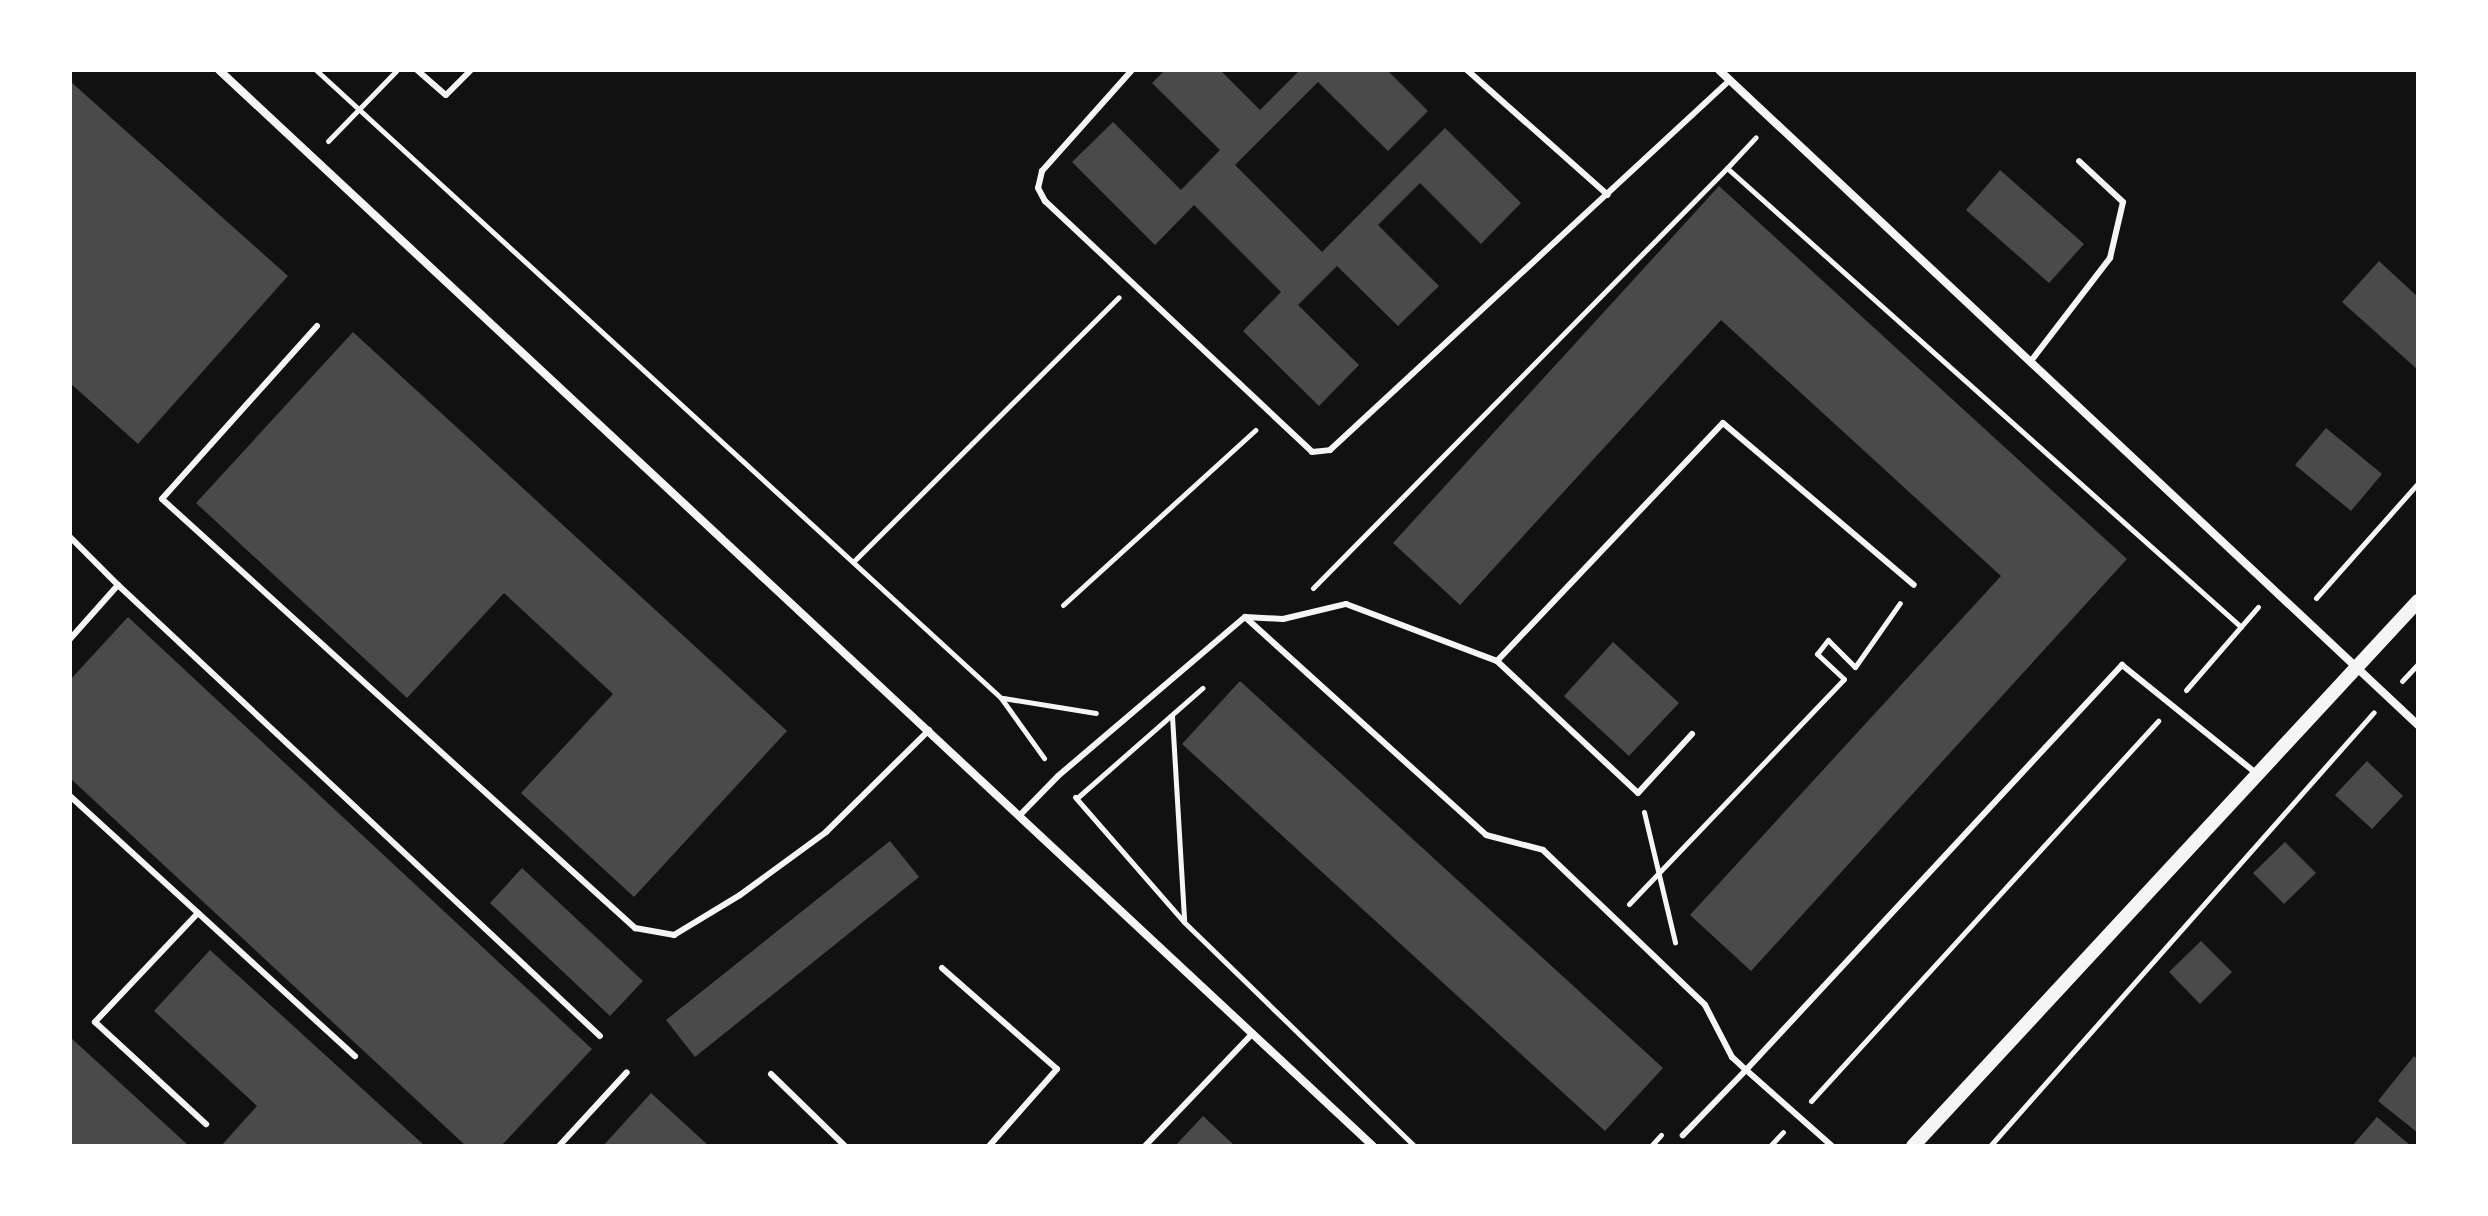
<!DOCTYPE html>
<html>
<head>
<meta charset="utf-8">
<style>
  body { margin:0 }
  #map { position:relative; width:2488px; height:1216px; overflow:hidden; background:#111; font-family:"Fira Sans",sans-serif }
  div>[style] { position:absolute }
  .building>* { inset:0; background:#4a4a4a }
  .path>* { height:5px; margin:-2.5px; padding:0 2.5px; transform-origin:2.5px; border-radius:2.5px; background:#f5f5f5 }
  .service>* { height:6px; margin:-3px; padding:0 3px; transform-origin:3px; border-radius:3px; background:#f5f5f5 }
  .minor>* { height:8px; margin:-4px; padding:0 4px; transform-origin:4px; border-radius:4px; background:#f5f5f5 }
  .tertiary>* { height:14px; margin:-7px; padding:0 7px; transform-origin:7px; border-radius:7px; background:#f5f5f5 }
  span { translate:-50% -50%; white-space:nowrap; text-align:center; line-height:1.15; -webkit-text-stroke:8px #fff; paint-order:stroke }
  .frame { position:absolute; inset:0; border:72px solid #fff; pointer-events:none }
</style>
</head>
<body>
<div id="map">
  <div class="building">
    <div style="clip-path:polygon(1165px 70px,1220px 70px,1260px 110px,1300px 70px,1387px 70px,1428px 111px,1388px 151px,1318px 82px,1235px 165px,1322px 252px,1445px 128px,1521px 203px,1481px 244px,1420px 183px,1378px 225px,1439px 286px,1398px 326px,1337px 266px,1298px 305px,1359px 365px,1319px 406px,1243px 331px,1281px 292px,1194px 205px,1155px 245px,1072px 162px,1113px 122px,1181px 190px,1220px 150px,1152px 83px)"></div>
    <div style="clip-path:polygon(70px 81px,288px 276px,138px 444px,70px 383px)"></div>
    <div style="clip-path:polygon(2000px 170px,2084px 244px,2049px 283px,1966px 210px)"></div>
    <div style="clip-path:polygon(1719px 186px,2127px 559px,1751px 971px,1690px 915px,2001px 576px,1721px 320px,1460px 605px,1393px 543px)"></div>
    <div style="clip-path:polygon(2379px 261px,2418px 297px,2418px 370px,2342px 302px)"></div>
    <div style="clip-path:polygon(353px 332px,787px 731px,634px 897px,521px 793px,613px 694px,504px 593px,407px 698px,196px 503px)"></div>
    <div style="clip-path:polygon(2326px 428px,2382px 474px,2351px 511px,2295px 465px)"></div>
    <div style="clip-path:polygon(128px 617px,592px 1049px,501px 1146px,466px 1146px,70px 778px,70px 680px)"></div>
    <div style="clip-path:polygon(1613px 642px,1679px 703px,1629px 756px,1564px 696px)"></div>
    <div style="clip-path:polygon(1240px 681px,1663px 1068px,1605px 1131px,1182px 744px)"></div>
    <div style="clip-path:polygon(2367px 761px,2403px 796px,2372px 829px,2335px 795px)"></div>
    <div style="clip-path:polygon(890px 841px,919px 877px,695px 1057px,666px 1020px)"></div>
    <div style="clip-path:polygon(2285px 842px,2316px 873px,2284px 904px,2253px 873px)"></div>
    <div style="clip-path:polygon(522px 868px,643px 981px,610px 1016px,490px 903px)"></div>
    <div style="clip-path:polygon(2201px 941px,2232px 972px,2200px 1004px,2169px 972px)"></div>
    <div style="clip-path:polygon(210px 950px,425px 1146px,221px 1146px,257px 1106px,154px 1011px)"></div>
    <div style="clip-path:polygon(70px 1037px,189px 1146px,70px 1146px)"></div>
    <div style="clip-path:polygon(2414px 1056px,2418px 1060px,2418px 1133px,2378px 1101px)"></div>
    <div style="clip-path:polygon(651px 1093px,709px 1146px,603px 1146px)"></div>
    <div style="clip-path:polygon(1203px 1116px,1235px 1146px,1175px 1146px)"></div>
    <div style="clip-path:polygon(2377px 1117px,2411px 1146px,2352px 1146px)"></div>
  </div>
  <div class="path">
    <div style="left:316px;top:70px;width:929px;rotate:42.51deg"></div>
    <div style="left:1001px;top:698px;width:74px;rotate:54.4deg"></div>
    <div style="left:328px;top:141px;width:98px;rotate:-45.8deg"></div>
    <div style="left:1727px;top:168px;width:42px;rotate:-46.9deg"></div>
    <div style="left:853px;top:562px;width:375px;rotate:-44.9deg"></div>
    <div style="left:1313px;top:588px;width:590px;rotate:-45.41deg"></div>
    <div style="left:1727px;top:168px;width:689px;rotate:41.76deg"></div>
    <div style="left:2316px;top:598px;width:154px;rotate:-48.4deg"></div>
    <div style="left:1063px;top:605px;width:260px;rotate:-42.3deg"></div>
    <div style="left:2402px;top:681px;width:23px;rotate:-47deg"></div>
    <div style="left:2186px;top:690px;width:110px;rotate:-49.1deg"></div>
    <div style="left:1003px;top:698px;width:94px;rotate:9.2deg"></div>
    <div style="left:1172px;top:716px;width:205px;rotate:86.6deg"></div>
    <div style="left:1075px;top:797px;width:166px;rotate:48.9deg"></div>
    <div style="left:1184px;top:922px;width:321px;rotate:44.2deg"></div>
    <div style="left:1077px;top:798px;width:167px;rotate:-41.3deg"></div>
    <div style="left:1644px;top:812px;width:134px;rotate:76.6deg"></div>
    <div style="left:1629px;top:904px;width:311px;rotate:-46.3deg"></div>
    <div style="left:1844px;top:679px;width:37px;rotate:-137deg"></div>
    <div style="left:1817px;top:654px;width:18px;rotate:-52deg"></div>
    <div style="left:1828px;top:640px;width:38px;rotate:45deg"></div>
    <div style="left:1855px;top:667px;width:78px;rotate:-54.9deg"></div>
    <div style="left:1811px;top:1101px;width:515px;rotate:-47.6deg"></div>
    <div style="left:1651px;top:1146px;width:15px;rotate:-48deg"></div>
    <div style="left:1770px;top:1146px;width:19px;rotate:-47deg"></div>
    <div style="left:1990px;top:1146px;width:579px;rotate:-48.5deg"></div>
  </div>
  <div class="service">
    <div style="left:417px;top:70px;width:38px;rotate:41deg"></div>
    <div style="left:446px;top:95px;width:35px;rotate:-45deg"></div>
    <div style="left:1132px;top:70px;width:135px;rotate:131.7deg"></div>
    <div style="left:1042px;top:171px;width:17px;rotate:103deg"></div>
    <div style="left:1038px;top:188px;width:15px;rotate:62deg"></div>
    <div style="left:1045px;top:201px;width:366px;rotate:43.2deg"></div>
    <div style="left:1312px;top:452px;width:18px;rotate:-6deg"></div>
    <div style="left:1330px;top:450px;width:545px;rotate:-42.77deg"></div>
    <div style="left:1467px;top:70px;width:188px;rotate:41.6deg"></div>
    <div style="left:317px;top:326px;width:232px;rotate:131.9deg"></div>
    <div style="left:162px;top:499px;width:639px;rotate:42.21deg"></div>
    <div style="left:635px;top:928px;width:40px;rotate:10deg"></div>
    <div style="left:674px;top:935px;width:77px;rotate:-31.2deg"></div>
    <div style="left:740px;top:895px;width:107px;rotate:-36.2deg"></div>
    <div style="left:826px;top:832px;width:145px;rotate:-44.7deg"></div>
    <div style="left:2031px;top:361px;width:130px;rotate:-52.5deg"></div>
    <div style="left:2110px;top:258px;width:57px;rotate:-76.9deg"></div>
    <div style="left:2123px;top:202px;width:60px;rotate:-137deg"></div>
    <div style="left:70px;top:537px;width:68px;rotate:45deg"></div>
    <div style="left:1245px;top:617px;width:325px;rotate:42.1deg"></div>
    <div style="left:1486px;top:835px;width:59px;rotate:14.7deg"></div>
    <div style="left:1543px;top:850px;width:224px;rotate:43.7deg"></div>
    <div style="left:1705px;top:1005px;width:59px;rotate:62.6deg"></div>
    <div style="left:1732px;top:1057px;width:19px;rotate:43deg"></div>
    <div style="left:1746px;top:1070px;width:91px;rotate:134.1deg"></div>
    <div style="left:70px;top:639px;width:72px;rotate:-48.4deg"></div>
    <div style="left:118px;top:585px;width:660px;rotate:43.1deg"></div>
    <div style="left:1497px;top:661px;width:193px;rotate:43.1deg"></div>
    <div style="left:1638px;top:793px;width:80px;rotate:-47.5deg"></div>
    <div style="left:70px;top:796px;width:386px;rotate:42.4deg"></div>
    <div style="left:1020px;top:815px;width:54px;rotate:-45.7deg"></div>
    <div style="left:1058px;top:776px;width:245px;rotate:-40.4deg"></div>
    <div style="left:1245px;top:617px;width:38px;rotate:3deg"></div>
    <div style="left:1283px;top:619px;width:65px;rotate:-13.4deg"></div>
    <div style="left:1346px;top:604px;width:161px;rotate:20.7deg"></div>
    <div style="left:1497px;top:661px;width:328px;rotate:-46.5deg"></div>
    <div style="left:1723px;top:423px;width:250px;rotate:40.3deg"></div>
    <div style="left:198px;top:913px;width:150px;rotate:133.4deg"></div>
    <div style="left:95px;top:1022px;width:151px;rotate:42.6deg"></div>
    <div style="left:942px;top:968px;width:153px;rotate:41.3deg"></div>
    <div style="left:1057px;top:1069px;width:103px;rotate:131.4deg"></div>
    <div style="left:771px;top:1074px;width:103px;rotate:44.2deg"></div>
    <div style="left:559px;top:1146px;width:100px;rotate:-47.4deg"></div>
    <div style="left:1145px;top:1146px;width:156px;rotate:-46.3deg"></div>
    <div style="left:1832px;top:1146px;width:115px;rotate:-138.5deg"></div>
    <div style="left:1746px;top:1070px;width:553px;rotate:-47.13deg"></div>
    <div style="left:2122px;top:665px;width:174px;rotate:38.9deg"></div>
  </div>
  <div class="minor">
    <div style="left:219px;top:70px;width:1578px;rotate:43deg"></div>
    <div style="left:1719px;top:70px;width:958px;rotate:43.14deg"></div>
  </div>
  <div class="tertiary">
    <div style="left:1913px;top:1146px;width:743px;rotate:-47.18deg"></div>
  </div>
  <div class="frame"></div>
</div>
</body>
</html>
